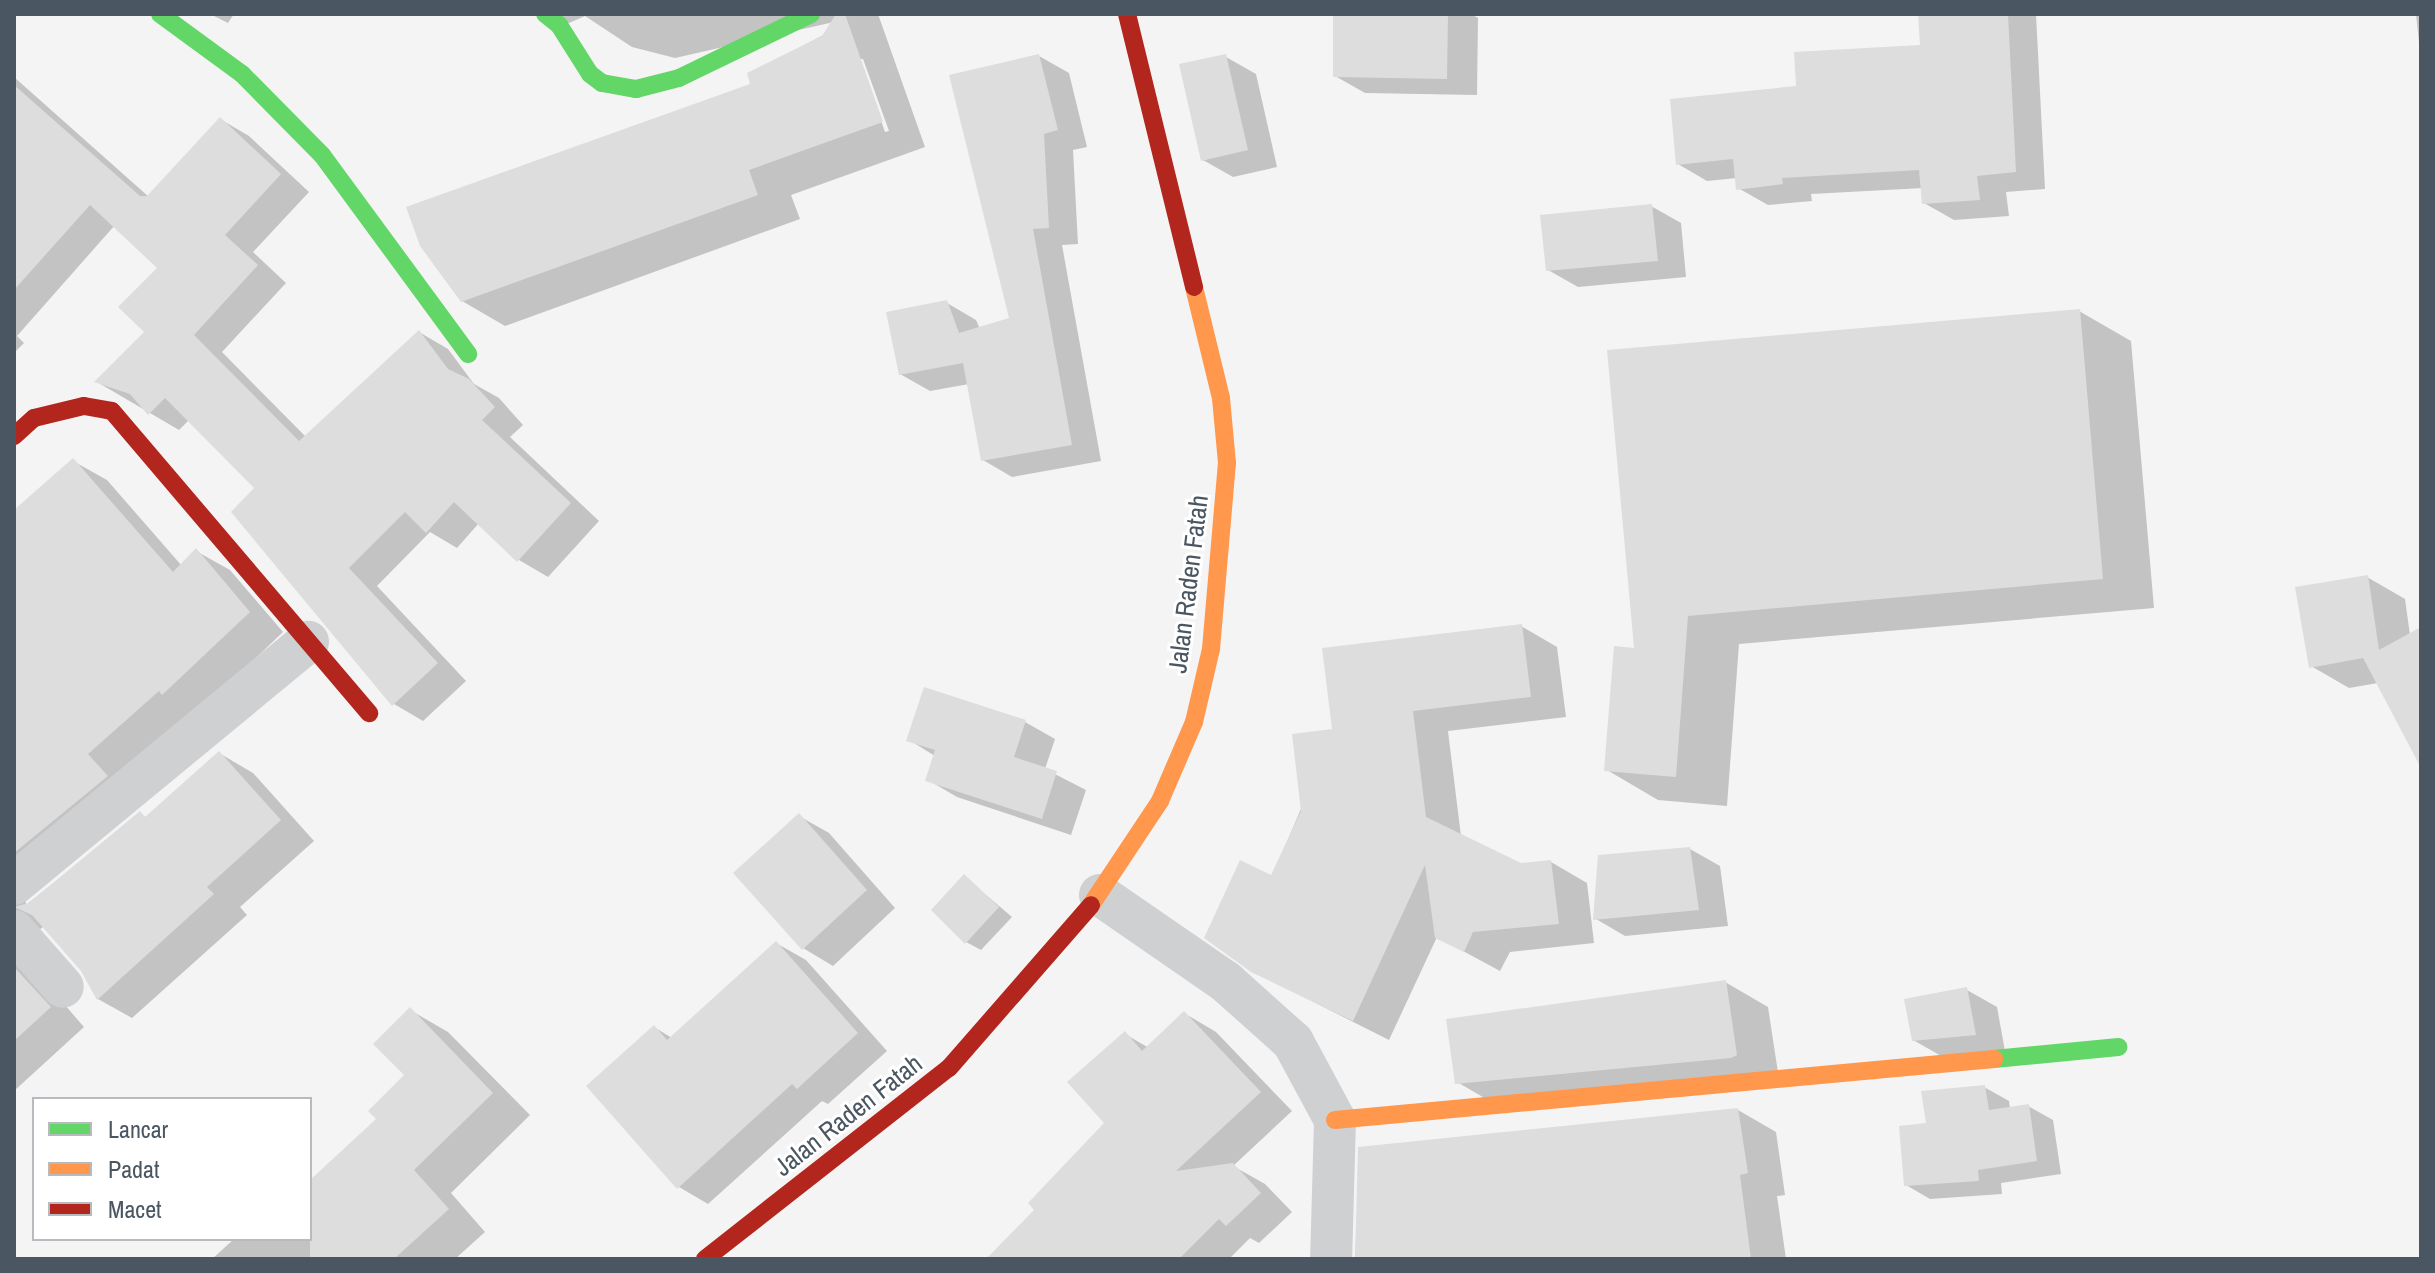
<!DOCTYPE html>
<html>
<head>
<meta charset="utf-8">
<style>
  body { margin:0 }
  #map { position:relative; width:2435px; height:1273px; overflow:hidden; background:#f4f4f4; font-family:"Archivo Narrow",sans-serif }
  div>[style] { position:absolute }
  .shadow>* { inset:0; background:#0003 }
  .building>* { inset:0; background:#ddddde }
  .street>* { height:42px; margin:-21px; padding:0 21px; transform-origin:21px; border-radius:21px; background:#ced0d2 }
  .fast>* { height:18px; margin:-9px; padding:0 9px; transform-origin:9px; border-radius:9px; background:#63d668 }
  .slow>* { height:18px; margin:-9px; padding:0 9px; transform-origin:9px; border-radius:9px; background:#ff974d }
  .jam>* { height:18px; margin:-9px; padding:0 9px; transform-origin:9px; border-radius:9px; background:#b3261e }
  span { translate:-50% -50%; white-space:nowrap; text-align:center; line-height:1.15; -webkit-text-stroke:6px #fff; paint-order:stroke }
  .street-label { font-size:26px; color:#4a5661 }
  .frame { position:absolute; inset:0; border:16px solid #4a5661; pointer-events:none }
  .legend { position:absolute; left:32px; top:1097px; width:280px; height:144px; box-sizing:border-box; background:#fff; border:2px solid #b7bbc0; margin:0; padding:10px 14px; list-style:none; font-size:24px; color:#4a5661 }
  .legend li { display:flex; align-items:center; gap:16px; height:40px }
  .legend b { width:40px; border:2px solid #b7bbc0 }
</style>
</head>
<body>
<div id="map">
  <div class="shadow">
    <div style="clip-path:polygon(210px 14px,234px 14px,228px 23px)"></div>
    <div style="clip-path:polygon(evenodd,535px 14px,878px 14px,925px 147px,791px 195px,800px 219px,505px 326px,462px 301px,753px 85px,749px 74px,833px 30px,834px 22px,675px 58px,632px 47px,585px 16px,569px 23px,535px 14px,859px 59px,863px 59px,889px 131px,885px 132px,859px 59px)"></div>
    <div style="clip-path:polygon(1335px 14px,1471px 14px,1478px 18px,1477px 95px,1365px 93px,1335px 76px)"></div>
    <div style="clip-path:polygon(1920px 14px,2036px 14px,2045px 189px,2006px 192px,2009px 216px,1954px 220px,1924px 203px,1923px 188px,1811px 194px,1812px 201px,1768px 205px,1738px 188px,1737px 178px,1707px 181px,1678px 164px,1798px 87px,1922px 47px)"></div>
    <div style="clip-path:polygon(2416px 14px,2421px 14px,2421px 63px,2421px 62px)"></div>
    <div style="clip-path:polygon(1039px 56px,1069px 73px,1087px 147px,1073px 150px,1078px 244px,1062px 245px,1101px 461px,1012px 477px,983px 460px,969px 384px,930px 391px,900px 374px,947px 303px,976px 320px,980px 329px,1012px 319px)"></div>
    <div style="clip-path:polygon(1226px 57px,1256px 74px,1277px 167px,1233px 177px,1203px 160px)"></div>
    <div style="clip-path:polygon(14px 77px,149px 197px,220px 119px,249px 136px,309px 192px,253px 252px,286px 283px,222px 352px,306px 437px,419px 332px,448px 349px,474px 384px,499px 398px,523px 425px,510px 437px,599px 521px,548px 577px,519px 560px,479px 523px,457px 548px,430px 532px,377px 586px,466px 681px,423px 721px,394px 704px,257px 488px,189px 420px,179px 430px,97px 382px,147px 332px,160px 268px,115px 225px,17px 336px,24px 343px,14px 353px)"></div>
    <div style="clip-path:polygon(1651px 206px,1681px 223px,1686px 277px,1578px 287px,1548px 270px)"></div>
    <div style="clip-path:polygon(2079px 311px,2131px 341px,2154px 608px,1739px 644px,1727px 806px,1658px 800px,1607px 770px,1636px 650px)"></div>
    <div style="clip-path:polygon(73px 461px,107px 480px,182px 566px,196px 551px,230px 570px,283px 632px,198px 713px,25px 896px,26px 905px,140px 814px,147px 818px,219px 753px,253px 773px,314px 841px,240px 907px,247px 915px,132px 1018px,98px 999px,83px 970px,44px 926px,25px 942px,24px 958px,84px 1027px,14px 1091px,14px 514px)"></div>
    <div style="clip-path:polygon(2367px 577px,2405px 599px,2410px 635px,2421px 629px,2421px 763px,2378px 683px,2349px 688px,2311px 666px)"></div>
    <div style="clip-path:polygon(1521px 626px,1557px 647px,1566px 717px,1448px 731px,1461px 836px,1521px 865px,1551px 862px,1587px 883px,1594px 943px,1510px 952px,1500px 971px,1437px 937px,1389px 1040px,1252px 971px,1272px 877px,1334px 731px)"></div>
    <div style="clip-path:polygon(925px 689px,1025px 722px,1055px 739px,1045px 769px,1086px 790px,1071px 835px,957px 797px,928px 780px,935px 756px,909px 740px)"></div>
    <div style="clip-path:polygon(799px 816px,829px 833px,895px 908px,833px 966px,803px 948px)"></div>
    <div style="clip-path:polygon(1690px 849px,1720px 866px,1728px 926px,1625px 936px,1596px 919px)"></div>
    <div style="clip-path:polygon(965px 877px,1012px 917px,981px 950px,966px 942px)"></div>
    <div style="clip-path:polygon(776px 943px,806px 960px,887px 1051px,828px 1104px,822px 1101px,708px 1204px,679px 1187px,654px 1027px,672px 1038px)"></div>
    <div style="clip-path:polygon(1725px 982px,1768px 1007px,1779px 1079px,1500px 1107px,1457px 1082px)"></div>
    <div style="clip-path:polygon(1967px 990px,1997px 1007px,2005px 1051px,1943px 1057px,1913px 1040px)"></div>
    <div style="clip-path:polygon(410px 1010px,448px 1032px,530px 1115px,451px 1193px,485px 1232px,455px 1259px,212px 1259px,234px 1239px,310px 1239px,310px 1182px,379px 1119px,406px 1075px)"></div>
    <div style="clip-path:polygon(1184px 1013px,1216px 1032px,1292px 1111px,1233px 1166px,1265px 1184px,1292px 1212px,1259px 1243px,1250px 1238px,1229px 1259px,989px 1259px,1037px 1210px,1106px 1123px,1125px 1034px,1149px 1048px)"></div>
    <div style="clip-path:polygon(1984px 1087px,2009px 1101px,2010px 1109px,2028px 1106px,2053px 1120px,2061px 1174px,2001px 1183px,2002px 1194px,1930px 1199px,1906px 1185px,1929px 1125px)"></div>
    <div style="clip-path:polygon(1738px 1110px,1776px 1132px,1785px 1195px,1777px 1196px,1786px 1259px,1355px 1259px,1360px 1149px)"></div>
  </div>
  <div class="building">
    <div style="clip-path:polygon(836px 14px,845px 14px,883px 122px,749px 170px,758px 195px,461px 302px,420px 246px,406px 207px,750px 84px,747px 73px,822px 36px)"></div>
    <div style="clip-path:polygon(1333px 14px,1448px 14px,1447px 79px,1333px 77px)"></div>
    <div style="clip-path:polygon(1918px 14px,2008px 14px,2016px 172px,1977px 176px,1980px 200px,1922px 204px,1919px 170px,1782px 178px,1783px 184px,1736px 190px,1733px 159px,1676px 165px,1670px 99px,1796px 86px,1794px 52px,1920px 45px)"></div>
    <div style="clip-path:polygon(1039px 54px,1058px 130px,1044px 134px,1049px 228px,1033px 229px,1072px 445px,981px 461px,963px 363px,899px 375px,886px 312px,947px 300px,959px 333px,1009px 318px,949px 75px)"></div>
    <div style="clip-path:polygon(1226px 54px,1248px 150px,1201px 161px,1179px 64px)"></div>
    <div style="clip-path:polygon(14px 85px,140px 196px,147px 196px,220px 117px,281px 174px,225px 235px,258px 265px,194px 335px,299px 441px,419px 330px,448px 369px,469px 379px,495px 407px,482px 420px,571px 503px,517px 562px,454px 502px,426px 533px,405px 512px,349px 568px,438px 663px,392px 706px,231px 512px,254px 488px,165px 398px,148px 415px,130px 394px,94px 382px,144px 332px,118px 307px,157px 268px,90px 205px,14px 290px)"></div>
    <div style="clip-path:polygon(1652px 204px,1658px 261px,1546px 271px,1540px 215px)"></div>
    <div style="clip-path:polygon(2080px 309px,2103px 579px,1688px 616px,1676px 777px,1604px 771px,1614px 646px,1634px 648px,1607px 350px)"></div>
    <div style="clip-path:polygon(73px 458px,173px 572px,196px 548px,250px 612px,162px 695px,159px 691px,88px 754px,108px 776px,14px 853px,14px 510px)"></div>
    <div style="clip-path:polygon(2368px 575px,2379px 650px,2421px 627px,2421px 768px,2363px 658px,2309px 668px,2295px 587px)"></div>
    <div style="clip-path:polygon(1522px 624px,1531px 697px,1413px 711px,1426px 817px,1521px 863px,1551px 860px,1559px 924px,1473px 932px,1464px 952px,1435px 938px,1425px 865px,1353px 1021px,1251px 972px,1204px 938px,1240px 860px,1271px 875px,1301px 811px,1292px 734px,1332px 729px,1322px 648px)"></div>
    <div style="clip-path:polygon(924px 687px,1026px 720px,1014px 757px,1057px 771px,1042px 819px,925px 781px,935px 750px,906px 741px)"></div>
    <div style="clip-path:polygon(219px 751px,281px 820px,207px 887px,214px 894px,97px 1000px,81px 971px,32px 915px,14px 907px,29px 903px,140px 811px,145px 817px)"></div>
    <div style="clip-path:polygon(799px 813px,867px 890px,802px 950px,733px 873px)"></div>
    <div style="clip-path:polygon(1690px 847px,1699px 910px,1593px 920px,1598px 855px)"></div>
    <div style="clip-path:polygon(964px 874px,999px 907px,965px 944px,931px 910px)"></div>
    <div style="clip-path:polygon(776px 941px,858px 1033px,797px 1089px,792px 1084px,677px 1189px,586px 1086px,654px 1025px,667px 1040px)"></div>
    <div style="clip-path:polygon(14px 967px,51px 1007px,14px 1041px)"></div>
    <div style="clip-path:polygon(1726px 980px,1737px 1055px,1731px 1058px,1455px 1084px,1446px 1019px)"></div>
    <div style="clip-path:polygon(1967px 987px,1976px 1035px,1912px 1041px,1904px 999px)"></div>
    <div style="clip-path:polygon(410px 1007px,493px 1093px,414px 1170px,449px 1209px,394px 1259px,310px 1259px,310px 1180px,376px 1119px,368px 1111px,404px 1075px,373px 1044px)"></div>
    <div style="clip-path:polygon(1184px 1011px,1261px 1092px,1176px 1171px,1233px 1163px,1261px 1193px,1226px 1226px,1219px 1219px,1179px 1259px,986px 1259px,1034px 1210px,1028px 1203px,1104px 1123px,1067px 1082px,1125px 1031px,1142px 1051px)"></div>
    <div style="clip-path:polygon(1985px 1085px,1989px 1110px,2029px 1104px,2037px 1161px,1978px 1170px,1979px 1181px,1904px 1186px,1899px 1126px,1926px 1123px,1921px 1091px)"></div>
    <div style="clip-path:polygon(1738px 1108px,1748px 1173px,1740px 1175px,1751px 1259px,1355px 1259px,1358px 1147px)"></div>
  </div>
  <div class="street">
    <div style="left:14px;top:884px;width:381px;rotate:-39.5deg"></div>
    <div style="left:1100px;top:895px;width:153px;rotate:34.6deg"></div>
    <div style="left:1226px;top:982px;width:90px;rotate:41.8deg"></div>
    <div style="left:1293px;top:1042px;width:89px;rotate:61.7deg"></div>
    <div style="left:1335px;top:1120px;width:139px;rotate:91.6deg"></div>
    <div style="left:14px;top:931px;width:74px;rotate:48.8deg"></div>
  </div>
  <div class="fast">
    <div style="left:160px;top:14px;width:102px;rotate:36.2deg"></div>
    <div style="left:242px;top:74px;width:114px;rotate:45.4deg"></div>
    <div style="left:322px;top:155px;width:247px;rotate:53.7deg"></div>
    <div style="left:545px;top:14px;width:18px;rotate:38deg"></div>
    <div style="left:559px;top:25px;width:58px;rotate:57.7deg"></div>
    <div style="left:590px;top:74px;width:15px;rotate:37deg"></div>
    <div style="left:602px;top:83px;width:35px;rotate:10deg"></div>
    <div style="left:636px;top:89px;width:44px;rotate:-14.3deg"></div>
    <div style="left:679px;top:78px;width:147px;rotate:-25.9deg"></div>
    <div style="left:1994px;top:1059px;width:125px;rotate:-5.5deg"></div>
  </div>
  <div class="slow">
    <div style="left:1091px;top:905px;width:125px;rotate:-56.4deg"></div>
    <div style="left:1160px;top:801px;width:86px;rotate:-66.7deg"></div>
    <div style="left:1194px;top:722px;width:75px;rotate:-76.9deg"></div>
    <div style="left:1211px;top:649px;width:187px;rotate:-85.1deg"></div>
    <div style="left:1227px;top:463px;width:65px;rotate:-95.3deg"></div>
    <div style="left:1221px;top:398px;width:114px;rotate:-103.7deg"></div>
    <div style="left:1335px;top:1120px;width:662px;rotate:-5.29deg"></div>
  </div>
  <div class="jam">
    <div style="left:1127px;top:14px;width:281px;rotate:76.2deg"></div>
    <div style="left:14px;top:436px;width:27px;rotate:-42deg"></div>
    <div style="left:34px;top:418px;width:51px;rotate:-13.5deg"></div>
    <div style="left:84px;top:406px;width:28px;rotate:10deg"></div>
    <div style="left:112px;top:411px;width:397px;rotate:49.6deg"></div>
    <div style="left:705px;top:1259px;width:310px;rotate:-38.1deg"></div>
    <div style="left:949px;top:1068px;width:216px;rotate:-48.9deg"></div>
  </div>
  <div class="street-label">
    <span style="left:1188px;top:584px;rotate:-83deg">Jalan Raden Fatah</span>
    <span style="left:848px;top:1115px;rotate:-38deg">Jalan Raden Fatah</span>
  </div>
  <div class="frame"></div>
  <ul class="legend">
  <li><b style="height:10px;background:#63d668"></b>Lancar</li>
  <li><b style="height:10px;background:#ff974d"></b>Padat</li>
  <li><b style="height:10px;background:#b3261e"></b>Macet</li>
  </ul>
</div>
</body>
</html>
